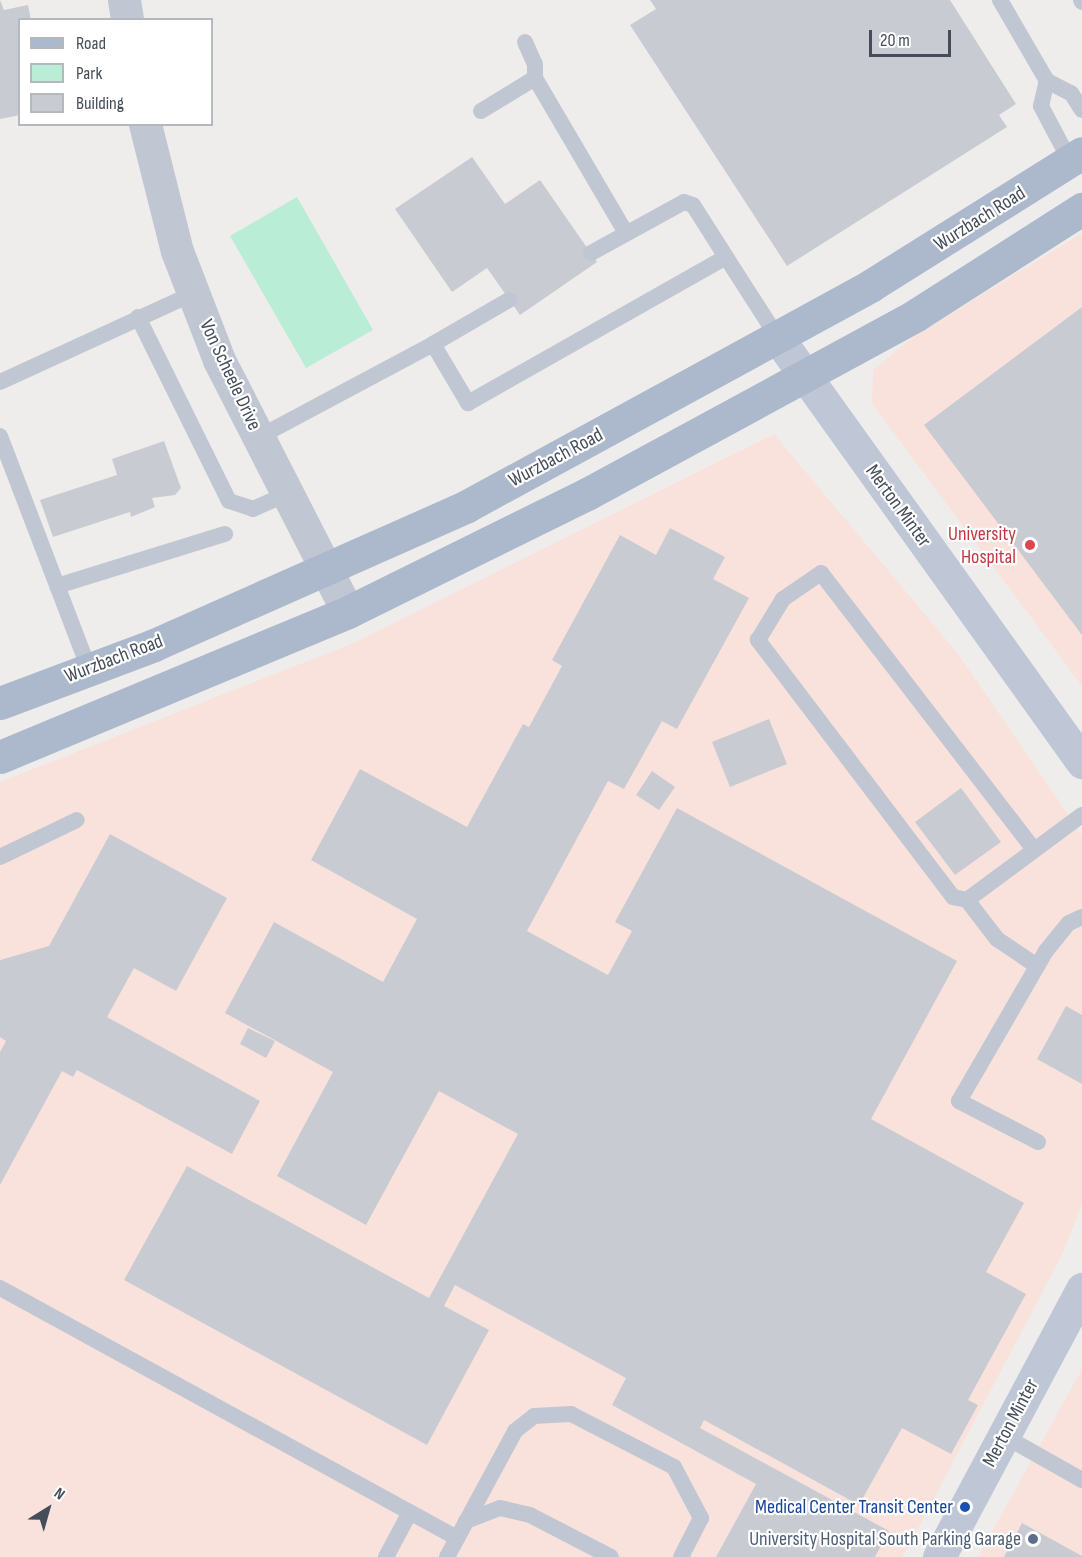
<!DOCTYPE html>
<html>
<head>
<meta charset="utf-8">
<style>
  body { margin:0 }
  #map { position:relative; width:1082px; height:1557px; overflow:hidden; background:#efedec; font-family:"Sofia Sans Condensed",sans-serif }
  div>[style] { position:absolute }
  .medical>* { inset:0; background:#fae2dc }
  .green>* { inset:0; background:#baedd5 }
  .building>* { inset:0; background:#c9cbd2 }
  .lane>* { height:16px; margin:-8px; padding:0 8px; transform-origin:8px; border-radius:8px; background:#c0c7d2 }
  .street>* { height:33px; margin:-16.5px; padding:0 16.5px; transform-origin:16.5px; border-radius:16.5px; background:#c0c7d2 }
  .secondary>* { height:33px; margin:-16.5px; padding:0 16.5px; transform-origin:16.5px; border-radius:16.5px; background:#bfc7d6 }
  .primary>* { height:33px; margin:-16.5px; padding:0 16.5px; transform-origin:16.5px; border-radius:16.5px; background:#acb8cc }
  .dots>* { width:16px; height:16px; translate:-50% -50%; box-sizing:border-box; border:3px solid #fff; border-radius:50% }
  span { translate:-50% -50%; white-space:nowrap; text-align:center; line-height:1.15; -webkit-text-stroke:4.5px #fff; paint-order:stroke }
  .street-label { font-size:20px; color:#454d5a }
  .health-label { font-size:20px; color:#be3a42 }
  .right { translate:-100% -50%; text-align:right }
  .transit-label { font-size:20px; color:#164399 }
  .service-label { font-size:20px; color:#4e5e75 }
  .legend { position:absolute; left:18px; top:18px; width:195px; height:108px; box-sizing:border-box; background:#fff; border:2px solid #b5b8bd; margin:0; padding:8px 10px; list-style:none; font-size:18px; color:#454d5a }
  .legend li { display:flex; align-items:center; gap:12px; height:30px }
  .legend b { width:30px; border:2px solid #b5b8bd }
  .north { position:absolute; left:18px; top:1479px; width:60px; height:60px; -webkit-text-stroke:4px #fff; paint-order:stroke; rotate:37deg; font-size:16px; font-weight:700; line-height:24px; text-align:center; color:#454d5a }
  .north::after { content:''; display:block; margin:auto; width:21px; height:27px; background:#454d5a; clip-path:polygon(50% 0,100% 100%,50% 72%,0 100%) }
  .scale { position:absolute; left:869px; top:30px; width:82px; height:27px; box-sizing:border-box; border:3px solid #454d5a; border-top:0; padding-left:8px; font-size:18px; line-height:21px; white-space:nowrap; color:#454d5a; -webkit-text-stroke:4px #fff; paint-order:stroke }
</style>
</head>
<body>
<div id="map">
  <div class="medical">
    <div style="clip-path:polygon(1082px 233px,1082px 686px,872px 404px,873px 370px,912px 338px)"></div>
    <div style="clip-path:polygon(774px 434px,959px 655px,1082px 835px,1082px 1204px,1062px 1255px,903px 1557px,0 1557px,0 782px,356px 642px)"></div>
    <div style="clip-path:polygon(1082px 1369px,1082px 1557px,978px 1557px)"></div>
  </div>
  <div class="green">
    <div style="clip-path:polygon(297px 197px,373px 330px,306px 368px,230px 236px)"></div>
  </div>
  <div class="building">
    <div style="clip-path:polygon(0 0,4px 10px,28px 5px,31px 20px,20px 20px,20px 115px,0 119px)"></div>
    <div style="clip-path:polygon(650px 0,950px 0,1016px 104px,999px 115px,1007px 127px,787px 266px,630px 25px,656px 9px)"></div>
    <div style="clip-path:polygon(472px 157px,505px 204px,540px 180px,597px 262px,520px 315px,487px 268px,452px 292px,395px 209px)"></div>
    <div style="clip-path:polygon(1082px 307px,1082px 635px,924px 425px)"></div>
    <div style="clip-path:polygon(164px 441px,181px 488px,175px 495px,152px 498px,155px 507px,131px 517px,130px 512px,53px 537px,40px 500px,117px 475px,112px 459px)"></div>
    <div style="clip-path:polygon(670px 528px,725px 557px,713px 579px,749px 598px,677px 729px,662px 721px,624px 789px,608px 781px,527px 931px,608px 975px,632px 931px,615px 922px,677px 808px,957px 961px,871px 1119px,1024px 1203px,986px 1272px,1026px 1294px,968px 1400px,978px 1405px,951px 1454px,902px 1428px,859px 1505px,704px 1420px,700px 1428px,889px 1531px,875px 1557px,716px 1557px,756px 1484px,612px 1405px,626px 1378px,455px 1285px,444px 1306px,489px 1330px,427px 1445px,124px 1280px,187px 1166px,429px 1298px,518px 1134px,439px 1091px,366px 1225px,277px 1176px,333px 1072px,225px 1013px,274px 922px,383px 982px,417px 919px,311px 860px,360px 769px,467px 827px,523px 724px,529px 727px,562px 666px,552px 660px,620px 535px,656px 555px)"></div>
    <div style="clip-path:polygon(769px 719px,787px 764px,730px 787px,712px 742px)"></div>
    <div style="clip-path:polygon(652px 771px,675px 787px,659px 810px,636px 795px)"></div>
    <div style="clip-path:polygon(961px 788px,1001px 842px,955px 875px,915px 822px)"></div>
    <div style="clip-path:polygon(110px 834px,227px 898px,176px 991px,134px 968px,107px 1017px,260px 1101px,232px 1154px,77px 1070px,73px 1077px,62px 1071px,0 1185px,0 1052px,6px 1041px,0 1037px,0 960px,49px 946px)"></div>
    <div style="clip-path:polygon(1066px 1006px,1082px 1015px,1082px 1084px,1037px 1059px)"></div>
    <div style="clip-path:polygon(248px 1028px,275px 1041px,266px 1058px,240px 1044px)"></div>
    <div style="clip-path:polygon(1022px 1523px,1082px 1556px,1082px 1557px,1004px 1557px)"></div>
  </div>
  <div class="lane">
    <div style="left:1000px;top:0;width:94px;rotate:59.9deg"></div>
    <div style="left:1081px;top:0;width:2px;rotate:63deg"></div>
    <div style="left:525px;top:42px;width:24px;rotate:66deg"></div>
    <div style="left:535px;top:64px;width:14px;rotate:90deg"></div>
    <div style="left:481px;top:111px;width:63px;rotate:-31.4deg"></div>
    <div style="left:535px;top:78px;width:180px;rotate:59.6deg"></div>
    <div style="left:1070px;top:161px;width:62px;rotate:-117.8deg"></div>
    <div style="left:1041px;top:106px;width:26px;rotate:-77deg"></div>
    <div style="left:1047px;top:81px;width:27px;rotate:27deg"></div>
    <div style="left:1071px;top:93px;width:20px;rotate:57deg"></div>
    <div style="left:591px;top:253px;width:106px;rotate:-28.7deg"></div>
    <div style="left:684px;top:202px;width:9px;rotate:18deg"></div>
    <div style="left:693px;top:205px;width:62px;rotate:57.6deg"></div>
    <div style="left:138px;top:317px;width:205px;rotate:63.7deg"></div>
    <div style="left:229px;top:501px;width:25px;rotate:18deg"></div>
    <div style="left:253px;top:509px;width:37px;rotate:-24deg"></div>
    <div style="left:433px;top:344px;width:88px;rotate:-30.1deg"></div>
    <div style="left:0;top:382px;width:213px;rotate:-24.6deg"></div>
    <div style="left:0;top:436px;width:249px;rotate:69.1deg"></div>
    <div style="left:259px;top:437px;width:197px;rotate:-28.1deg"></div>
    <div style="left:433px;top:344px;width:69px;rotate:59.3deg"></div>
    <div style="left:468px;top:403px;width:296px;rotate:-29.5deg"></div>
    <div style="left:726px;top:257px;width:96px;rotate:57.3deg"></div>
    <div style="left:57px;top:586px;width:176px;rotate:-17.2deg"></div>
    <div style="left:0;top:857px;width:85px;rotate:-25.7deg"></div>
    <div style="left:967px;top:900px;width:14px;rotate:-168deg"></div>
    <div style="left:953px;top:897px;width:323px;rotate:-127.2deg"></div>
    <div style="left:758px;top:640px;width:48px;rotate:-58.6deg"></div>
    <div style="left:783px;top:599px;width:46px;rotate:-34.4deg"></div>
    <div style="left:821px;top:573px;width:349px;rotate:52.4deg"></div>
    <div style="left:1037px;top:966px;width:48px;rotate:-146deg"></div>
    <div style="left:997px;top:939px;width:49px;rotate:-127.6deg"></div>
    <div style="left:967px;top:900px;width:143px;rotate:-36.5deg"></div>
    <div style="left:1038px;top:1142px;width:89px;rotate:-152.6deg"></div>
    <div style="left:959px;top:1101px;width:173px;rotate:-59.9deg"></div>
    <div style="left:1046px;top:951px;width:36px;rotate:-51deg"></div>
    <div style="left:1069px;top:923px;width:14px;rotate:-25deg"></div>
    <div style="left:0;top:1288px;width:521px;rotate:28.68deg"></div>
    <div style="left:1004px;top:1436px;width:90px;rotate:29.4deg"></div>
    <div style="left:466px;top:1521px;width:36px;rotate:-21deg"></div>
    <div style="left:500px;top:1508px;width:31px;rotate:13deg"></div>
    <div style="left:530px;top:1515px;width:91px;rotate:27.4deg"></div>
    <div style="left:386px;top:1557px;width:49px;rotate:-61.9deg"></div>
    <div style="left:447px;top:1557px;width:143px;rotate:-61.6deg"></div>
    <div style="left:515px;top:1431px;width:24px;rotate:-38deg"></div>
    <div style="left:534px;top:1416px;width:37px;rotate:-3deg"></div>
    <div style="left:571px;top:1414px;width:116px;rotate:27.2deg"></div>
    <div style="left:674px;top:1467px;width:58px;rotate:62.1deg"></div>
    <div style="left:701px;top:1518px;width:44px;rotate:117.1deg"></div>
  </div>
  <div class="street">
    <div style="left:124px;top:0;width:20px;rotate:81deg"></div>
    <div style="left:145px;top:124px;width:131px;rotate:75.9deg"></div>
    <div style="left:177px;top:251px;width:117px;rotate:68.9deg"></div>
    <div style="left:219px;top:360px;width:283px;rotate:62.9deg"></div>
  </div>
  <div class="secondary">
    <div style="left:778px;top:338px;width:522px;rotate:54.36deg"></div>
    <div style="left:939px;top:1557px;width:304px;rotate:-61.9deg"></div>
  </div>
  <div class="primary">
    <div style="left:0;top:703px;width:165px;rotate:-20.6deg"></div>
    <div style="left:154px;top:645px;width:342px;rotate:-23.9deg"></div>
    <div style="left:467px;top:506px;width:459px;rotate:-28.6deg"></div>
    <div style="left:870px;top:286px;width:250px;rotate:-32.1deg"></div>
    <div style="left:0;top:757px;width:377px;rotate:-22.6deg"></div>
    <div style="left:348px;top:612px;width:267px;rotate:-26.3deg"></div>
    <div style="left:587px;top:494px;width:375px;rotate:-28.5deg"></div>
    <div style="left:916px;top:315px;width:197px;rotate:-32.6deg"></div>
  </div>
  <div class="dots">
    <div style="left:1030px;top:545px;background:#e0444e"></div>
    <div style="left:965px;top:1507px;background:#1a4fb4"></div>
    <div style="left:1033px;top:1539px;background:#5c6f8a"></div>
  </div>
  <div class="street-label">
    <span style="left:980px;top:219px;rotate:-32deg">Wurzbach Road</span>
    <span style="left:230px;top:375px;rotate:65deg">Von Scheele Drive</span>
    <span style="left:556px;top:458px;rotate:-28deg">Wurzbach Road</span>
    <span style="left:898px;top:506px;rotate:54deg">Merton Minter</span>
    <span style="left:114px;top:659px;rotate:-21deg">Wurzbach Road</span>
    <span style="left:1011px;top:1423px;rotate:-62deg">Merton Minter</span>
  </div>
  <div class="health-label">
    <span class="right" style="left:1016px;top:546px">University<br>Hospital</span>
  </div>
  <div class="transit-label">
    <span class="right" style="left:953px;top:1507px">Medical Center Transit Center</span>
  </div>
  <div class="service-label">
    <span class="right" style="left:1021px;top:1539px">University Hospital South Parking Garage</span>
  </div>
  <ul class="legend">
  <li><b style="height:8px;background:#acb8cc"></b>Road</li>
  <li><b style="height:16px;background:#baedd5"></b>Park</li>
  <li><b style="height:16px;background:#c9cbd2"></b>Building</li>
  </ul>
  <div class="north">N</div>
  <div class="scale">20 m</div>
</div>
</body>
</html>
